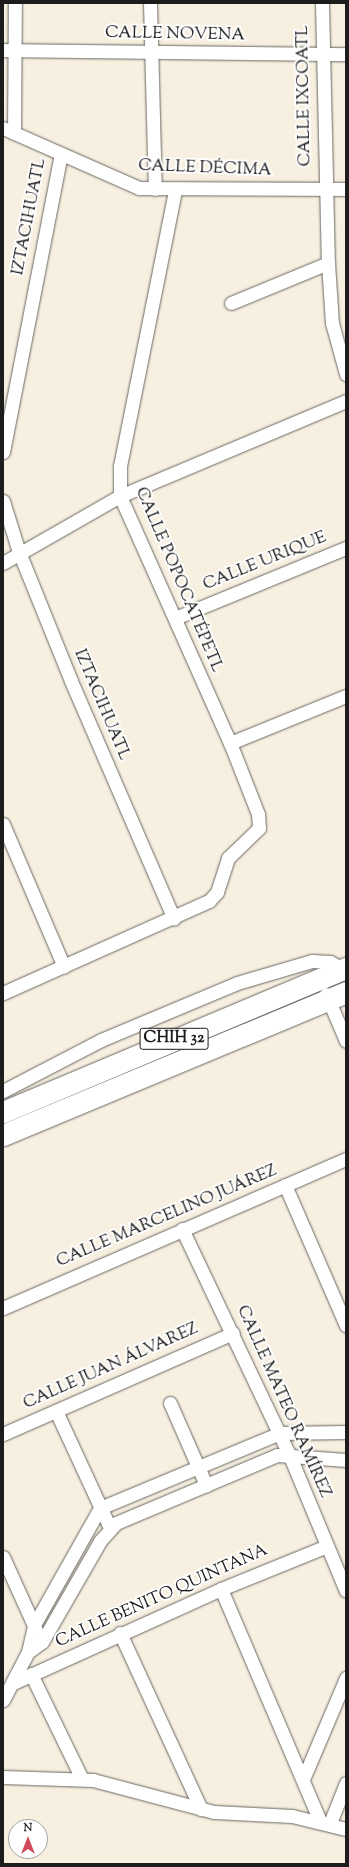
<!DOCTYPE html>
<html>
<head>
<meta charset="utf-8">
<style>
  body { margin:0 }
  #map { position:relative; width:349px; height:1867px; overflow:hidden; background:#f7f0e1; font-family:"Sorts Mill Goudy",serif }
  div>[style] { position:absolute }
  .roads { filter:drop-shadow(0 0 1px #696661) drop-shadow(0 0 1px #696661) }
  .minor>* { height:13px; margin:-6.5px; padding:0 6.5px; transform-origin:6.5px; border-radius:6.5px; background:#fff }
  .primary>* { height:21px; margin:-10.5px; padding:0 10.5px; transform-origin:10.5px; border-radius:10.5px; background:#fff }
  span { translate:-50% -50%; white-space:nowrap; text-align:center; line-height:1.15; -webkit-text-stroke:4px #fff; paint-order:stroke }
  .shield-label span { padding:1px 3px; background:#fff; border:1px solid; border-radius:3px; -webkit-text-stroke-width:0 }
  .shield-label { font-size:16px; color:#1c1c1c; font-weight:700 }
  .street-label { font-size:17px; color:#1c1c1c }
  .frame { position:absolute; inset:0; border:4px solid #1c1c1c; pointer-events:none }
  .north { position:absolute; left:8px; top:1819px; width:40px; height:40px; box-sizing:border-box; background:#fff; border:1px solid #a4a4a4; border-radius:50%; rotate:0deg; font-size:11px; font-weight:700; line-height:16px; text-align:center; color:#1c1c1c }
  .north::after { content:''; display:block; margin:auto; width:14px; height:18px; background:#d1495b; clip-path:polygon(50% 0,100% 100%,50% 72%,0 100%) }
</style>
</head>
<body>
<div id="map">
  <div class="roads">
    <div class="minor">
      <div style="left:150px;top:3px;width:186px;rotate:88.5deg"></div>
      <div style="left:322px;top:3px;width:260px;rotate:88.7deg"></div>
      <div style="left:328px;top:263px;width:60px;rotate:86.2deg"></div>
      <div style="left:332px;top:323px;width:53px;rotate:74.6deg"></div>
      <div style="left:3px;top:50px;width:343px;rotate:0.7deg"></div>
      <div style="left:3px;top:128px;width:149px;rotate:23.8deg"></div>
      <div style="left:139px;top:188px;width:207px;rotate:0.3deg"></div>
      <div style="left:14px;top:133px;width:130px;rotate:-89.6deg"></div>
      <div style="left:231px;top:303px;width:105px;rotate:-22.4deg"></div>
      <div style="left:3px;top:452px;width:304px;rotate:-79deg"></div>
      <div style="left:3px;top:501px;width:53px;rotate:72.6deg"></div>
      <div style="left:19px;top:552px;width:139px;rotate:68deg"></div>
      <div style="left:71px;top:681px;width:259px;rotate:66.6deg"></div>
      <div style="left:3px;top:563px;width:135px;rotate:-29.8deg"></div>
      <div style="left:120px;top:496px;width:245px;rotate:-22.8deg"></div>
      <div style="left:175px;top:618px;width:185px;rotate:-22.3deg"></div>
      <div style="left:230px;top:743px;width:125px;rotate:-22.1deg"></div>
      <div style="left:3px;top:824px;width:155px;rotate:66.9deg"></div>
      <div style="left:3px;top:993px;width:226px;rotate:-24.1deg"></div>
      <div style="left:209px;top:901px;width:12px;rotate:-48deg"></div>
      <div style="left:217px;top:892px;width:36px;rotate:-72deg"></div>
      <div style="left:228px;top:858px;width:43px;rotate:-44.1deg"></div>
      <div style="left:259px;top:828px;width:14px;rotate:-94deg"></div>
      <div style="left:258px;top:814px;width:76px;rotate:-111.5deg"></div>
      <div style="left:230px;top:743px;width:270px;rotate:-114deg"></div>
      <div style="left:120px;top:496px;width:30px;rotate:-90deg"></div>
      <div style="left:120px;top:466px;width:281px;rotate:-78.7deg"></div>
      <div style="left:326px;top:994px;width:51px;rotate:66.9deg"></div>
      <div style="left:3px;top:1091px;width:110px;rotate:-27.5deg"></div>
      <div style="left:101px;top:1040px;width:147px;rotate:-22.7deg"></div>
      <div style="left:237px;top:983px;width:78px;rotate:-16.3deg"></div>
      <div style="left:312px;top:961px;width:18px;rotate:3deg"></div>
      <div style="left:330px;top:962px;width:15px;rotate:28deg"></div>
      <div style="left:285px;top:1185px;width:153px;rotate:66.5deg"></div>
      <div style="left:182px;top:1229px;width:249px;rotate:64.6deg"></div>
      <div style="left:289px;top:1454px;width:148px;rotate:67.4deg"></div>
      <div style="left:3px;top:1308px;width:374px;rotate:-23.5deg"></div>
      <div style="left:170px;top:1403px;width:90px;rotate:66.3deg"></div>
      <div style="left:56px;top:1411px;width:129px;rotate:65.2deg"></div>
      <div style="left:3px;top:1434px;width:251px;rotate:-23.7deg"></div>
      <div style="left:3px;top:1557px;width:80px;rotate:65.7deg"></div>
      <div style="left:221px;top:1589px;width:252px;rotate:66.9deg"></div>
      <div style="left:120px;top:1633px;width:194px;rotate:65.3deg"></div>
      <div style="left:28px;top:1652px;width:17px;rotate:-36deg"></div>
      <div style="left:42px;top:1642px;width:116px;rotate:-60.1deg"></div>
      <div style="left:100px;top:1541px;width:24px;rotate:-48deg"></div>
      <div style="left:116px;top:1523px;width:175px;rotate:-22.9deg"></div>
      <div style="left:277px;top:1455px;width:69px;rotate:4.1deg"></div>
      <div style="left:31px;top:1674px;width:117px;rotate:64.1deg"></div>
      <div style="left:13px;top:1683px;width:228px;rotate:-24.3deg"></div>
      <div style="left:221px;top:1589px;width:114px;rotate:-22.1deg"></div>
      <div style="left:3px;top:1700px;width:54px;rotate:-62.5deg"></div>
      <div style="left:28px;top:1652px;width:28px;rotate:-77deg"></div>
      <div style="left:34px;top:1625px;width:134px;rotate:-60.6deg"></div>
      <div style="left:100px;top:1508px;width:195px;rotate:-22.6deg"></div>
      <div style="left:280px;top:1433px;width:66px;rotate:-0.9deg"></div>
      <div style="left:3px;top:1777px;width:90px;rotate:1.9deg"></div>
      <div style="left:93px;top:1780px;width:125px;rotate:14.8deg"></div>
      <div style="left:214px;top:1812px;width:78px;rotate:2.9deg"></div>
      <div style="left:292px;top:1816px;width:56px;rotate:13.5deg"></div>
      <div style="left:304px;top:1777px;width:108px;rotate:-67deg"></div>
      <div style="left:330px;top:1823px;width:43px;rotate:-68.2deg"></div>
    </div>
    <div class="primary">
      <div style="left:3px;top:1112px;width:372px;rotate:-22.8deg"></div>
      <div style="left:3px;top:1135px;width:372px;rotate:-22.6deg"></div>
    </div>
  </div>
  <div class="shield-label">
    <span style="left:174px;top:1039px">CHIH 32</span>
  </div>
  <div class="street-label">
    <span style="left:175px;top:35px;rotate:1deg">CALLE NOVENA</span>
    <span style="left:305px;top:96px;rotate:-91deg">CALLE IXCOATL</span>
    <span style="left:205px;top:169px;rotate:2deg">CALLE DÉCIMA</span>
    <span style="left:30px;top:217px;rotate:-79deg">IZTACIHUATL</span>
    <span style="left:265px;top:562px;rotate:-22deg">CALLE URIQUE</span>
    <span style="left:178px;top:580px;rotate:67deg">CALLE POPOCATÉPETL</span>
    <span style="left:101px;top:705px;rotate:67deg">IZTACIHUATL</span>
    <span style="left:167px;top:1217px;rotate:-23deg">CALLE MARCELINO JUÁREZ</span>
    <span style="left:111px;top:1367px;rotate:-24deg">CALLE JUAN ÁLVAREZ</span>
    <span style="left:283px;top:1402px;rotate:66deg">CALLE MATEO RAMÍREZ</span>
    <span style="left:162px;top:1597px;rotate:-24deg">CALLE BENITO QUINTANA</span>
  </div>
  <div class="frame"></div>
  <div class="north">N</div>
</div>
</body>
</html>
